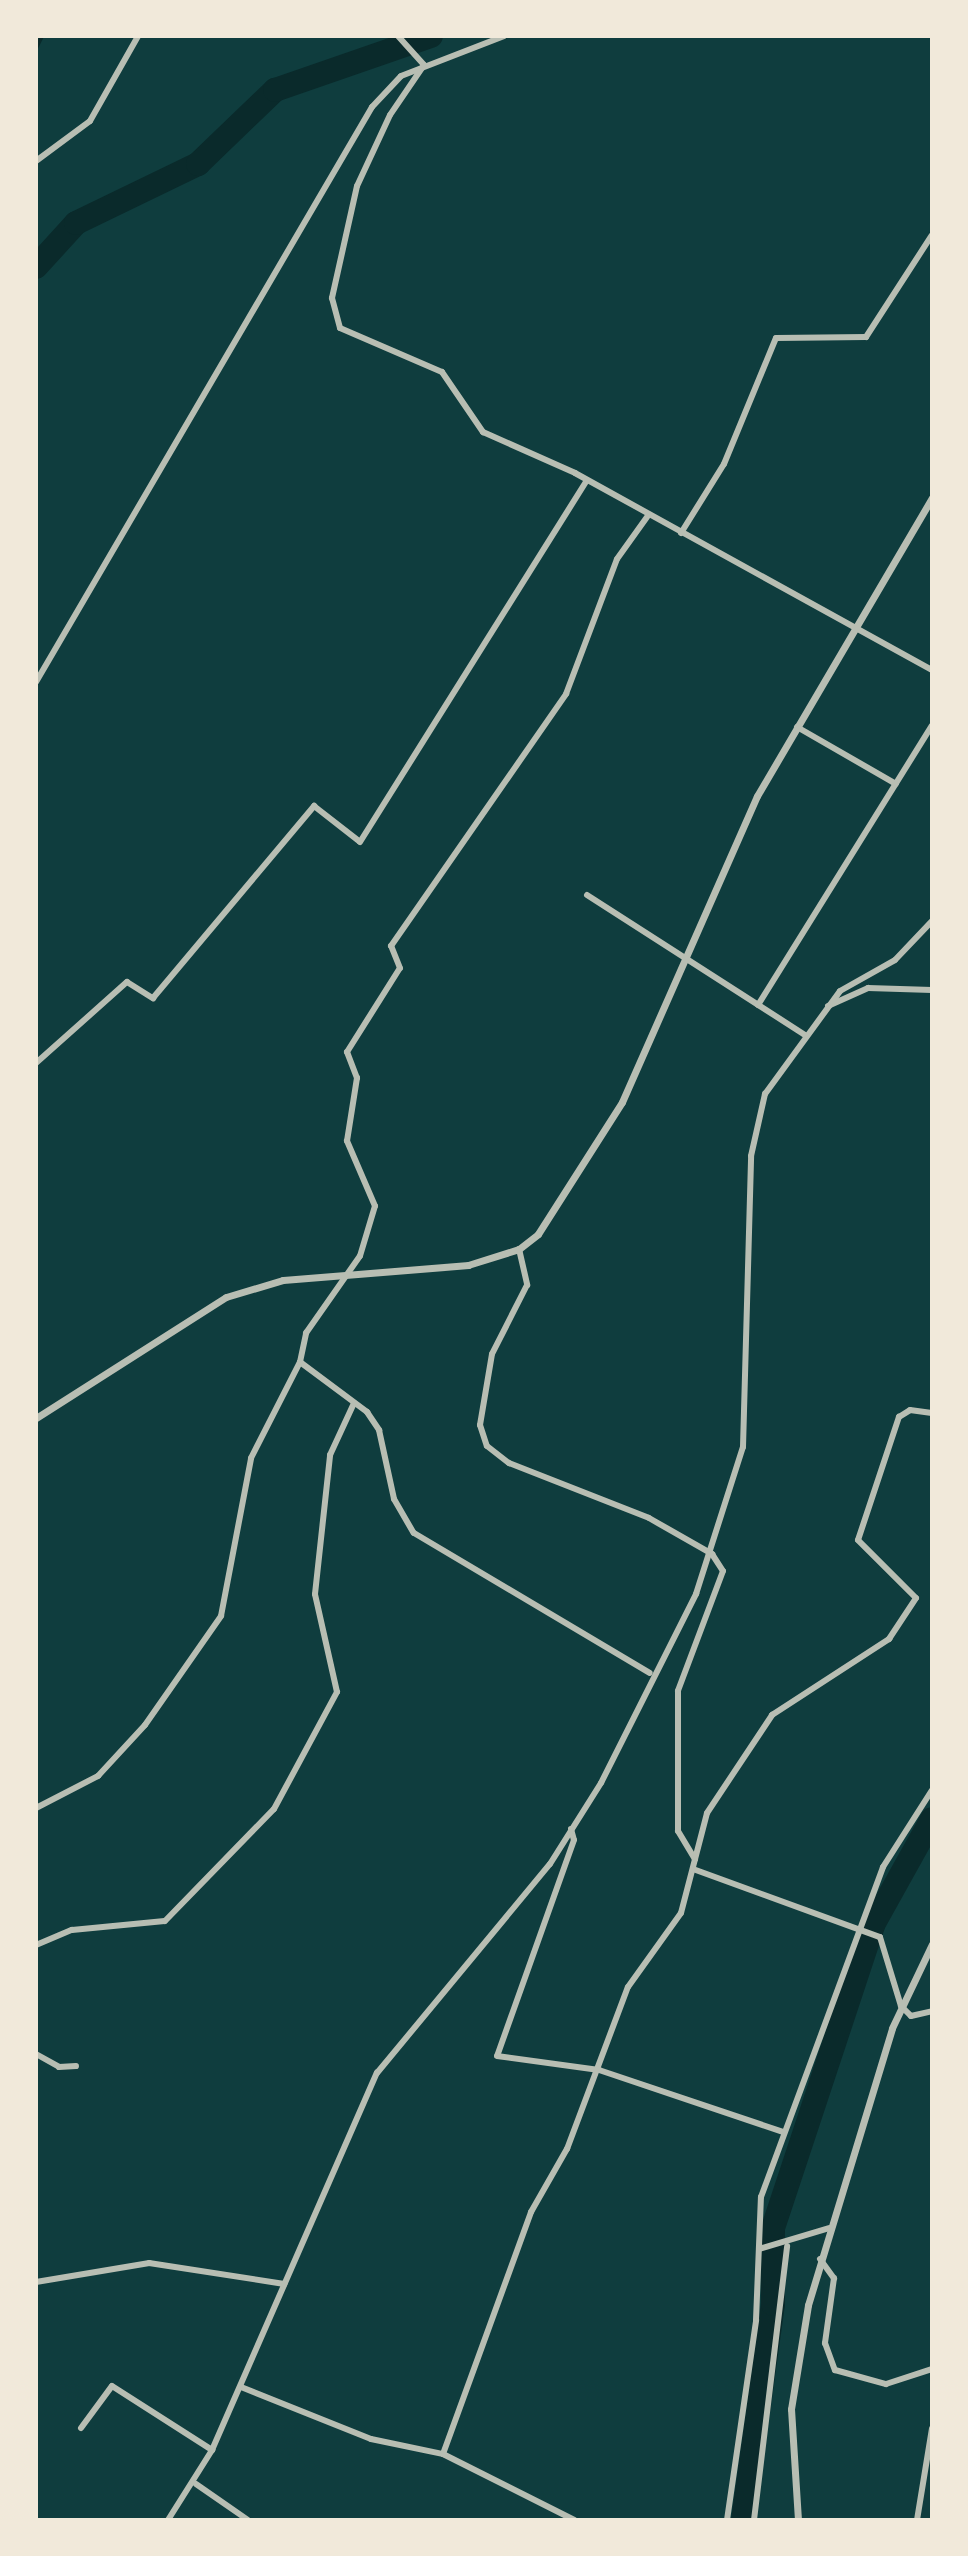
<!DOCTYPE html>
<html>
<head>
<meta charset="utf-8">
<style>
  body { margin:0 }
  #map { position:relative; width:968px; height:2556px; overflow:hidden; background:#0f3d3e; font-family:"DejaVu Sans",sans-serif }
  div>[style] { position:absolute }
  .stream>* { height:4px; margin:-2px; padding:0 2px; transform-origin:2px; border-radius:2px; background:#0a2a2b }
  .river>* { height:24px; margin:-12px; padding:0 12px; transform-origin:12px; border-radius:12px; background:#0a2a2b }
  .minor>* { height:6px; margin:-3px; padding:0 3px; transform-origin:3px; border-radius:3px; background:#b8beb3 }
  .tertiary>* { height:7px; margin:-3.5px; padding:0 3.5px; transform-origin:3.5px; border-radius:3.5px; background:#b8beb3 }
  span { translate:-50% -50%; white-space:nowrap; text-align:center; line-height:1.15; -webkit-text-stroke:6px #f1e9da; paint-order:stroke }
  .frame { position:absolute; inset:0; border:38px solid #f1e9da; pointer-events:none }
</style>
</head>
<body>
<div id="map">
  <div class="stream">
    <div style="left:36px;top:48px;width:13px;rotate:-63deg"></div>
  </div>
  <div class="river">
    <div style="left:36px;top:267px;width:59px;rotate:-47.7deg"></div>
    <div style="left:76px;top:223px;width:136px;rotate:-25.8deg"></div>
    <div style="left:198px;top:164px;width:107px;rotate:-43.9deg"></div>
    <div style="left:275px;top:90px;width:165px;rotate:-19.1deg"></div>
    <div style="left:743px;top:2520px;width:218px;rotate:-82.1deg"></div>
    <div style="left:773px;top:2304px;width:76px;rotate:-90deg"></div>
    <div style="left:773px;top:2228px;width:319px;rotate:-71.7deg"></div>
    <div style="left:873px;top:1925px;width:121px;rotate:-60.9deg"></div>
  </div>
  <div class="minor">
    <div style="left:398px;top:36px;width:39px;rotate:48deg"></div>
    <div style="left:424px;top:65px;width:60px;rotate:124.2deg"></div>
    <div style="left:390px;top:115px;width:78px;rotate:114.9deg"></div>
    <div style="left:357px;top:186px;width:115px;rotate:102.6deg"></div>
    <div style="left:332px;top:298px;width:31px;rotate:75deg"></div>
    <div style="left:340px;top:328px;width:111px;rotate:23.3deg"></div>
    <div style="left:442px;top:372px;width:73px;rotate:55.7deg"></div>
    <div style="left:483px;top:432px;width:101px;rotate:24deg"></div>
    <div style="left:575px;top:473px;width:408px;rotate:28.9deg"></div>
    <div style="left:36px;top:161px;width:67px;rotate:-36.5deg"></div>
    <div style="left:90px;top:121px;width:98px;rotate:-60.5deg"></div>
    <div style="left:681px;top:533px;width:81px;rotate:-58.1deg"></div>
    <div style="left:724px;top:464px;width:136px;rotate:-67.6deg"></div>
    <div style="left:776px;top:338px;width:90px;rotate:-0.6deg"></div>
    <div style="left:866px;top:337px;width:121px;rotate:-57.1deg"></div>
    <div style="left:36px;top:682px;width:666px;rotate:-59.7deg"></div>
    <div style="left:372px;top:107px;width:42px;rotate:-46.9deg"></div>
    <div style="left:401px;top:76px;width:110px;rotate:-21.2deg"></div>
    <div style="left:797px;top:727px;width:114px;rotate:29.9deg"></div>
    <div style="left:587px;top:895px;width:259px;rotate:32.7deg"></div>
    <div style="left:758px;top:1005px;width:329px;rotate:-58.1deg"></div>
    <div style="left:828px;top:1006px;width:44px;rotate:-24.2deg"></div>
    <div style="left:868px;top:988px;width:64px;rotate:1.8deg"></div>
    <div style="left:36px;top:1063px;width:122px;rotate:-41.7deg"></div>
    <div style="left:127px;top:982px;width:31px;rotate:32deg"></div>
    <div style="left:153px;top:998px;width:251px;rotate:-50deg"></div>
    <div style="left:314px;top:806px;width:58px;rotate:38deg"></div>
    <div style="left:360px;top:842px;width:427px;rotate:-57.9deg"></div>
    <div style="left:519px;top:1249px;width:37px;rotate:77deg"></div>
    <div style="left:527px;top:1285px;width:77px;rotate:116.9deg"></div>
    <div style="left:492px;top:1354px;width:72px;rotate:99.6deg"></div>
    <div style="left:480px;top:1425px;width:22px;rotate:72deg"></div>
    <div style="left:487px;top:1446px;width:28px;rotate:38deg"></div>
    <div style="left:509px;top:1463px;width:150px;rotate:21.4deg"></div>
    <div style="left:649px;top:1518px;width:73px;rotate:29.7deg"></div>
    <div style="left:712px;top:1554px;width:20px;rotate:57deg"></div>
    <div style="left:723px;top:1571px;width:128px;rotate:110.6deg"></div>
    <div style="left:678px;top:1691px;width:140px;rotate:90deg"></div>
    <div style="left:678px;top:1831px;width:33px;rotate:59deg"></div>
    <div style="left:300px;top:1362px;width:84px;rotate:36.7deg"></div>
    <div style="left:367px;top:1412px;width:22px;rotate:56deg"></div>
    <div style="left:379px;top:1430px;width:71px;rotate:77.7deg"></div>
    <div style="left:394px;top:1499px;width:39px;rotate:60deg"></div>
    <div style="left:414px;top:1533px;width:274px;rotate:30.7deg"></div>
    <div style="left:36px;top:1808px;width:70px;rotate:-27.3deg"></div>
    <div style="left:98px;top:1776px;width:69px;rotate:-47.3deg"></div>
    <div style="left:145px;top:1725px;width:133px;rotate:-55.1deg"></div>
    <div style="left:221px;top:1616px;width:161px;rotate:-79.2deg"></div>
    <div style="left:251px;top:1458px;width:108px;rotate:-63deg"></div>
    <div style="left:300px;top:1362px;width:30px;rotate:-78deg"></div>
    <div style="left:306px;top:1333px;width:94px;rotate:-55deg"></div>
    <div style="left:360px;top:1256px;width:52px;rotate:-73.3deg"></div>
    <div style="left:375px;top:1206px;width:71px;rotate:-113.3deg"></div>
    <div style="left:347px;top:1141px;width:64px;rotate:-81deg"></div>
    <div style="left:357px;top:1078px;width:28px;rotate:-111deg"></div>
    <div style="left:347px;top:1052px;width:99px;rotate:-57.8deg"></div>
    <div style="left:400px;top:968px;width:24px;rotate:-112deg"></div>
    <div style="left:391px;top:946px;width:307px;rotate:-55.2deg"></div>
    <div style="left:566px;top:694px;width:144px;rotate:-69.3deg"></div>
    <div style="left:617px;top:559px;width:52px;rotate:-54.5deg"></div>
    <div style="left:571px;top:1829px;width:11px;rotate:75deg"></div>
    <div style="left:574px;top:1840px;width:229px;rotate:109.6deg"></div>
    <div style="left:497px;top:2056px;width:103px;rotate:7.8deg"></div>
    <div style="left:599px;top:2070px;width:194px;rotate:18.6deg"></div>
    <div style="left:693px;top:1869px;width:199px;rotate:20deg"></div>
    <div style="left:880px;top:1937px;width:72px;rotate:73.1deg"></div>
    <div style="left:901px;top:2006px;width:14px;rotate:45deg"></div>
    <div style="left:911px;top:2016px;width:22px;rotate:-13deg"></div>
    <div style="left:36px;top:1945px;width:39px;rotate:-23deg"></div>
    <div style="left:72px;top:1930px;width:93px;rotate:-5.5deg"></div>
    <div style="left:165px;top:1921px;width:156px;rotate:-45.8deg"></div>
    <div style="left:274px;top:1809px;width:133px;rotate:-61.7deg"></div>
    <div style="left:337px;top:1692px;width:100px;rotate:-102.7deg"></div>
    <div style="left:315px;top:1594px;width:140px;rotate:-83.8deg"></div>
    <div style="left:330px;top:1455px;width:57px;rotate:-65.2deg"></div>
    <div style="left:36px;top:2054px;width:26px;rotate:29deg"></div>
    <div style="left:59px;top:2067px;width:17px;rotate:-3deg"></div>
    <div style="left:759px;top:2249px;width:73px;rotate:-16.7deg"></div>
    <div style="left:820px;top:2259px;width:24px;rotate:54deg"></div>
    <div style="left:834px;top:2278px;width:66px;rotate:97.9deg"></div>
    <div style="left:825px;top:2343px;width:29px;rotate:70deg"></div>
    <div style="left:835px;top:2370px;width:53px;rotate:15.4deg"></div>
    <div style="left:886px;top:2384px;width:48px;rotate:-18.1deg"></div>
    <div style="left:36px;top:2282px;width:115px;rotate:-9.5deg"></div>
    <div style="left:149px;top:2263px;width:137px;rotate:8.8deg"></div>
    <div style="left:241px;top:2387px;width:140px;rotate:21.8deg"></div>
    <div style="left:371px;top:2439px;width:74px;rotate:11.8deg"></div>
    <div style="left:443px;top:2454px;width:147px;rotate:26.7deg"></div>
    <div style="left:81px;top:2428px;width:52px;rotate:-53.6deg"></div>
    <div style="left:112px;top:2386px;width:119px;rotate:32.6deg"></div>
    <div style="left:443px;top:2454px;width:258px;rotate:-70deg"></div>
    <div style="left:531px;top:2212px;width:73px;rotate:-60.3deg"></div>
    <div style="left:567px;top:2149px;width:173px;rotate:-69.4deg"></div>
    <div style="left:628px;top:1987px;width:91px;rotate:-54.4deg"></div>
    <div style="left:681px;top:1913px;width:103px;rotate:-75.4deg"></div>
    <div style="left:707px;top:1813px;width:118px;rotate:-56.4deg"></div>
    <div style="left:772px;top:1715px;width:140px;rotate:-33deg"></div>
    <div style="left:889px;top:1639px;width:49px;rotate:-56.6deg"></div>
    <div style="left:916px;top:1598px;width:82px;rotate:-135deg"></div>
    <div style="left:858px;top:1540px;width:130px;rotate:-71.6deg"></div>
    <div style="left:899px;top:1417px;width:13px;rotate:-32deg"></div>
    <div style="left:910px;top:1410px;width:22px;rotate:8deg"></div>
    <div style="left:196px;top:2484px;width:63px;rotate:34.7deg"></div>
    <div style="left:168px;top:2520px;width:83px;rotate:-57.8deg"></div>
    <div style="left:212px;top:2450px;width:412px;rotate:-66.4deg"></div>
    <div style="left:377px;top:2073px;width:271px;rotate:-50.4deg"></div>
    <div style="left:550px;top:1864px;width:96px;rotate:-57.8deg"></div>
    <div style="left:601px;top:1783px;width:212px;rotate:-63.3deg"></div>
    <div style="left:696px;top:1594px;width:154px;rotate:-72.3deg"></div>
    <div style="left:743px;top:1447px;width:291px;rotate:-88.4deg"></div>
    <div style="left:751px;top:1156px;width:64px;rotate:-77.3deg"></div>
    <div style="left:765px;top:1094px;width:127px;rotate:-53.9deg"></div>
    <div style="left:840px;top:991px;width:63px;rotate:-29.4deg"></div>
    <div style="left:895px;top:960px;width:54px;rotate:-46.5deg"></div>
    <div style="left:727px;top:2520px;width:202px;rotate:-81.7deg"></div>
    <div style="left:756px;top:2320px;width:123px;rotate:-87.7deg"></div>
    <div style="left:761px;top:2197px;width:352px;rotate:-69.7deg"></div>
    <div style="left:883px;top:1867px;width:91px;rotate:-57.5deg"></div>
    <div style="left:754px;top:2520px;width:276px;rotate:-83.1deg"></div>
    <div style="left:917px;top:2520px;width:93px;rotate:-80.7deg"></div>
  </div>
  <div class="tertiary">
    <div style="left:36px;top:1418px;width:225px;rotate:-32.5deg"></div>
    <div style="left:226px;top:1297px;width:59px;rotate:-16.6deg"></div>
    <div style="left:283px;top:1280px;width:186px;rotate:-4.6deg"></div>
    <div style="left:468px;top:1265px;width:53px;rotate:-17.4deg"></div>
    <div style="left:519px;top:1249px;width:24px;rotate:-38deg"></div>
    <div style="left:538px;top:1234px;width:156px;rotate:-57.5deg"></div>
    <div style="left:622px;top:1102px;width:334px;rotate:-66.2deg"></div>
    <div style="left:757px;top:796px;width:346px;rotate:-59.6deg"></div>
    <div style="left:798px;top:2520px;width:111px;rotate:-93.6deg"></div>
    <div style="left:791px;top:2409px;width:105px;rotate:-80.7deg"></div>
    <div style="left:808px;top:2305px;width:289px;rotate:-73.1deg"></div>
    <div style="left:892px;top:2028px;width:93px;rotate:-64.5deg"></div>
  </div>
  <div class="frame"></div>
</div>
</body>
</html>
